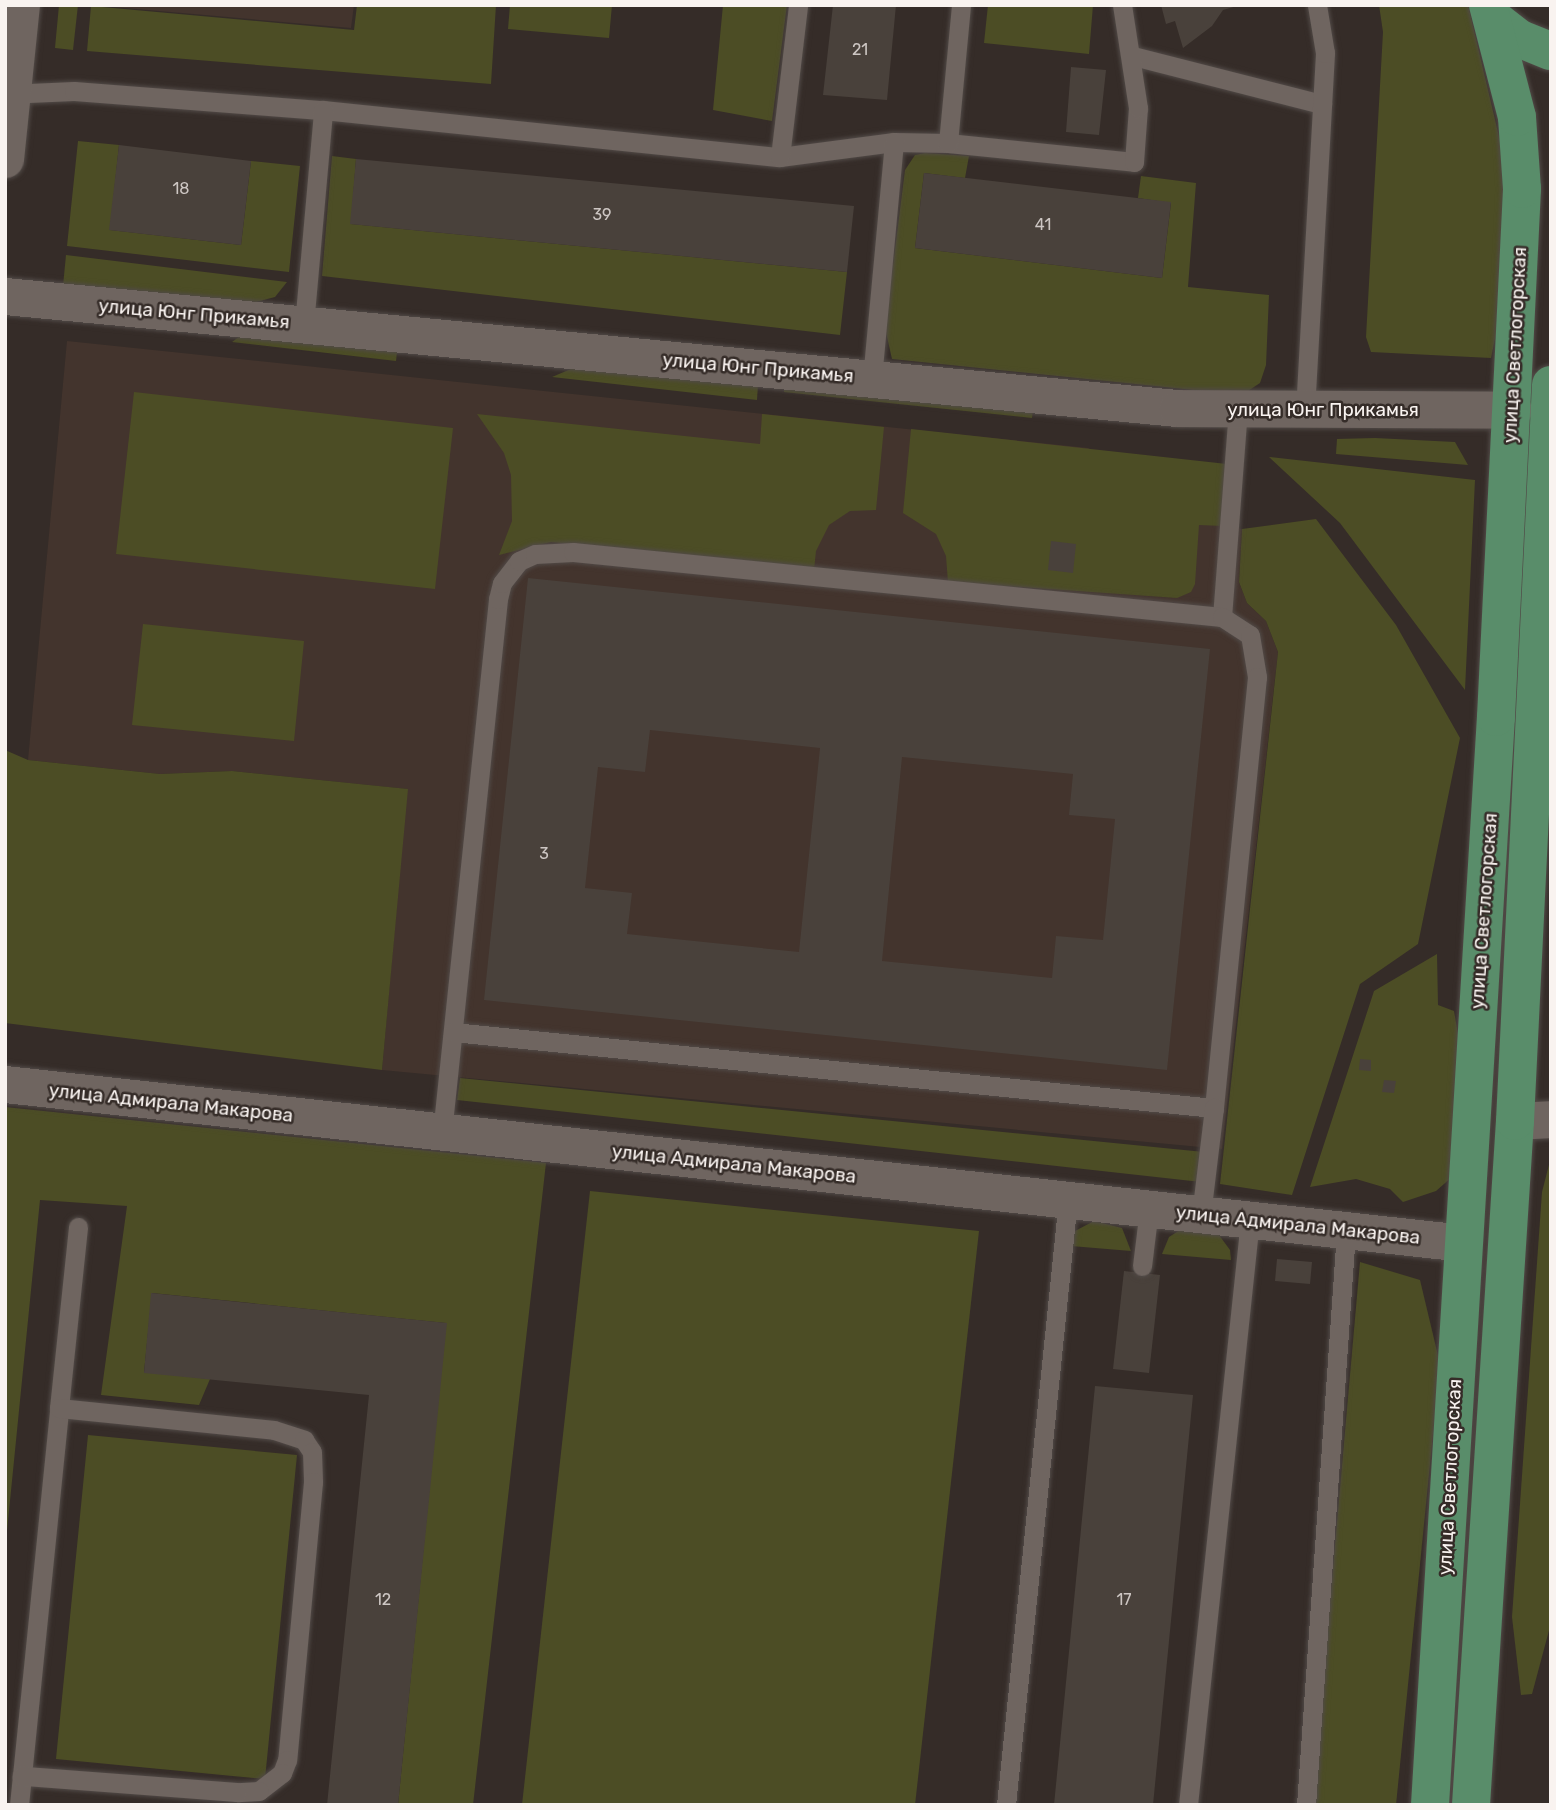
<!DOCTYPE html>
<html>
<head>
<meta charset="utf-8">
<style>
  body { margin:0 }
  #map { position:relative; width:1556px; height:1810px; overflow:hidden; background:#352c28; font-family:Rubik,sans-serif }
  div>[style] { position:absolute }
  .built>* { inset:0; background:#43342d }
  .green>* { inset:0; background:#4c4d25 }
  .building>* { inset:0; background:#49413b }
  .roads { filter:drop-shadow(0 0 2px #514a47) drop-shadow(0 0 2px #514a47) }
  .lane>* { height:19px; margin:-9.5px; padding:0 9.5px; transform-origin:9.5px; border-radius:9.5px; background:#6f6560 }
  .street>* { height:37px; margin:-18.5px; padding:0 18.5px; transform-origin:18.5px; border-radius:18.5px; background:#6f6560 }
  .primary>* { height:38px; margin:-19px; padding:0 19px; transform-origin:19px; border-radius:19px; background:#598d6a }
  span { translate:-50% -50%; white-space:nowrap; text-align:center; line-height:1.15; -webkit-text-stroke:5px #352c28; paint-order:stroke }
  .number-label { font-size:16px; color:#cdc6c3 }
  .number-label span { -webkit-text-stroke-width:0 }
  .street-label { font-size:19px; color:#f9f3f0 }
  .frame { position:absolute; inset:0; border:7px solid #f9f3f0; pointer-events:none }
</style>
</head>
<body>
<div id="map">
  <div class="built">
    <div style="clip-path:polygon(91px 5px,354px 5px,351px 28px)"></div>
    <div style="clip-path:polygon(67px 341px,1088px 448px,1224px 526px,1242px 529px,1239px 582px,1247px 603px,1266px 621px,1278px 652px,1222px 1149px,382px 1070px,407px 789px,232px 771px,160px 774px,28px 760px)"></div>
  </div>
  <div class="green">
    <div style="clip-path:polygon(59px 5px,78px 5px,73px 50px,55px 48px)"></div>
    <div style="clip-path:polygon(357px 5px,496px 5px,491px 84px,87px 51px,91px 6px,354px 30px)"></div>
    <div style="clip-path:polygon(510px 5px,612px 5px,609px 38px,508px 29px)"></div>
    <div style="clip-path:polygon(723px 5px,787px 5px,772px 121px,713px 110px)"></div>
    <div style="clip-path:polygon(988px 5px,1093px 5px,1089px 54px,984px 43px)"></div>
    <div style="clip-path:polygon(1379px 5px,1468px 5px,1509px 179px,1506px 286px,1491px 358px,1371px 352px,1366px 337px,1383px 32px)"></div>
    <div style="clip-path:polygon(78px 141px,119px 145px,110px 230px,241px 245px,251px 161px,300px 166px,289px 272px,67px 246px)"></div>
    <div style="clip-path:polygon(925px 153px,969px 156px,965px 178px,924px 173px,915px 248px,1162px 278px,1171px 203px,1138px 198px,1141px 176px,1196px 183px,1188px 287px,1269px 295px,1266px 365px,1260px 383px,1248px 391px,1223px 393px,892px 359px,885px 328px,905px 170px,915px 155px)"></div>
    <div style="clip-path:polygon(332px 156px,356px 159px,351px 224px,847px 272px,840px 335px,322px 276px)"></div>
    <div style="clip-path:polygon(66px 255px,287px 282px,275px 297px,256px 302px,63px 286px)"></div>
    <div style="clip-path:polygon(251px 328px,398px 344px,396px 361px,232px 342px)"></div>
    <div style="clip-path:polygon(578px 366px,758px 385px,757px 400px,552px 377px)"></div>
    <div style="clip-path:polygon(785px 378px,1034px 404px,1032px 418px,784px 392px)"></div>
    <div style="clip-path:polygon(134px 392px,453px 428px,435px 589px,116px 554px)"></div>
    <div style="clip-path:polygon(477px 414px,760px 444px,762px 414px,884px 427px,876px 510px,850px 511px,829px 525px,816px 551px,814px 570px,551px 542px,499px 555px,512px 521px,511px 475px,504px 453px)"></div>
    <div style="clip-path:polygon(911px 429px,1227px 464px,1223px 526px,1199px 525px,1195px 584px,1191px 592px,1177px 598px,948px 582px,946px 556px,936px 534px,903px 513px)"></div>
    <div style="clip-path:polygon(1375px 438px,1455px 442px,1468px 465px,1336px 454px,1337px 439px)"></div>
    <div style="clip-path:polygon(1269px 457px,1475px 480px,1465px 690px,1340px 523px)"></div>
    <div style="clip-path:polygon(1316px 519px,1396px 625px,1460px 738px,1418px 944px,1360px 984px,1292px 1195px,1220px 1184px,1278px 652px,1266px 621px,1247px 603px,1239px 582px,1242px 529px)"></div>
    <div style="clip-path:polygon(143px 624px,304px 641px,294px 741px,132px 725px)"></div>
    <div style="clip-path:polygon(5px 750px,28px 760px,160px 774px,232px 771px,408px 789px,382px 1070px,5px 1023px)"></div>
    <div style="clip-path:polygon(1437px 954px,1438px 1005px,1454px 1011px,1460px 1045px,1452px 1177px,1436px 1191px,1403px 1202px,1390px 1189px,1356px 1179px,1310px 1187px,1374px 991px)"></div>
    <div style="clip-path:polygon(460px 1078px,1204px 1152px,1201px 1182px,457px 1100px)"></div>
    <div style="clip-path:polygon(5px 1107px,546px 1163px,473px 1805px,398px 1805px,446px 1323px,152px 1293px,144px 1372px,210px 1379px,199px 1405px,101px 1395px,127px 1206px,40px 1200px,5px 1551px)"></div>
    <div style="clip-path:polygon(1551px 1157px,1551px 1623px,1532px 1694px,1521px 1695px,1512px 1617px,1542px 1192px)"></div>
    <div style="clip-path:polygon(590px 1191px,979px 1231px,915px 1805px,522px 1805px)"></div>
    <div style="clip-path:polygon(1094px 1221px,1122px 1228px,1131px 1251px,1071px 1246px,1075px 1231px)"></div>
    <div style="clip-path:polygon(1183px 1228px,1219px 1235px,1230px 1250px,1231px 1260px,1162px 1254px,1169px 1237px)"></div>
    <div style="clip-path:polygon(1360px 1262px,1420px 1280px,1440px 1364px,1396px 1805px,1312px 1805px)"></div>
    <div style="clip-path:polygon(88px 1435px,297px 1455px,265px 1779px,56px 1759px)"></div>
  </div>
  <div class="building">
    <div style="clip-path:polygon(833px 5px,896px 5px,887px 100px,823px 95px)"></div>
    <div style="clip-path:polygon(1161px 5px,1236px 5px,1237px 6px,1223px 10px,1212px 26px,1183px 48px,1175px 21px,1166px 24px)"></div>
    <div style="clip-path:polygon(1071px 67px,1106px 70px,1099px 135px,1066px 132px)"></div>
    <div style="clip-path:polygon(119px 145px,251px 161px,241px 245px,109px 230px)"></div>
    <div style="clip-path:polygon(356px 159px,854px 206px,847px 272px,350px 224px)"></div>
    <div style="clip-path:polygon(924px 173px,1171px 202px,1162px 278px,915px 248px)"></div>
    <div style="clip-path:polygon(1051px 541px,1076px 544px,1073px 573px,1048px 570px)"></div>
    <div style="clip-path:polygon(evenodd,528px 578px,1210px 649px,1167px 1070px,484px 1000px,528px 578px,650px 730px,820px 748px,799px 952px,627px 934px,632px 893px,585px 888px,598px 767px,645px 772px,650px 730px,528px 578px,902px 757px,1073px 774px,1069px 815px,1115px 819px,1103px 940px,1056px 936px,1052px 978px,882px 961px,902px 757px)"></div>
    <div style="clip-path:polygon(1360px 1059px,1371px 1060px,1371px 1071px,1359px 1070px)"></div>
    <div style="clip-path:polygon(1384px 1080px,1396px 1081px,1394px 1093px,1382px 1092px)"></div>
    <div style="clip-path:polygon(1277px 1259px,1312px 1262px,1310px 1284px,1275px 1281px)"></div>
    <div style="clip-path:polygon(1124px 1271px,1160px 1275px,1149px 1373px,1113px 1369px)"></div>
    <div style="clip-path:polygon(151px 1293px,447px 1323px,398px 1805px,327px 1805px,369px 1395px,144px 1373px)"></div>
    <div style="clip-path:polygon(1095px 1386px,1193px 1395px,1153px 1805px,1054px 1805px)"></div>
  </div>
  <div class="roads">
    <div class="lane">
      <div style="left:1133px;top:56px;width:195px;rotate:14.3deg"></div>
      <div style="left:6px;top:94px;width:68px;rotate:-2.5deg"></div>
      <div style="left:74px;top:91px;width:250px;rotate:4.4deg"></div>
      <div style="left:323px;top:110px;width:459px;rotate:5.9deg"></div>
      <div style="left:780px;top:157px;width:115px;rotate:-7.5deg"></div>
      <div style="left:894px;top:142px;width:54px;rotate:1.1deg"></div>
      <div style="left:948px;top:143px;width:187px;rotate:5.8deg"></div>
      <div style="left:1134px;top:162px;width:54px;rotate:-85.8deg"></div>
      <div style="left:1138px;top:108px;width:104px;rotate:-98.8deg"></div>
      <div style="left:948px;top:143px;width:139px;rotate:-84.6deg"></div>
      <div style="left:780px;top:157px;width:153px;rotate:-83.2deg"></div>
      <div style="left:304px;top:325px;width:216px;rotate:-84.9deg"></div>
      <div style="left:872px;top:379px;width:238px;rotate:-84.7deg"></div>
      <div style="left:1305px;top:411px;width:359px;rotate:-86.8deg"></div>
      <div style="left:1325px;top:53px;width:49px;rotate:-99.5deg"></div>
      <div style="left:1222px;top:617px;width:207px;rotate:-85.6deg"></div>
      <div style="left:442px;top:1133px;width:537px;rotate:-84.01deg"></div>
      <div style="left:498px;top:599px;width:16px;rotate:-76deg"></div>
      <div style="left:502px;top:583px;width:28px;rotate:-52deg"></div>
      <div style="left:519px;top:561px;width:17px;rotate:-24deg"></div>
      <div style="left:535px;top:554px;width:38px;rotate:-3deg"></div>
      <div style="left:573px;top:552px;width:652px;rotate:5.72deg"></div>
      <div style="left:1222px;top:617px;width:33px;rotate:33deg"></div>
      <div style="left:1250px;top:635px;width:43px;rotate:80.5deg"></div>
      <div style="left:1257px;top:677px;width:433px;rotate:95.7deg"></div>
      <div style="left:1214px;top:1108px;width:765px;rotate:-174.3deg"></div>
      <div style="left:1201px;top:1215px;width:108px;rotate:-83.1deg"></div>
      <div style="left:1142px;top:1266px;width:57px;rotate:-83deg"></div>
      <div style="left:59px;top:1408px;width:182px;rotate:-84deg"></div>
      <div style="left:19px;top:1805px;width:399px;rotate:-84.2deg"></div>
      <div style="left:59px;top:1408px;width:216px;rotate:5.8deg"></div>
      <div style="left:274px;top:1430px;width:32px;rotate:18deg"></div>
      <div style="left:304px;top:1440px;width:14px;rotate:56deg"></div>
      <div style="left:312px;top:1452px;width:30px;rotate:88deg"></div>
      <div style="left:313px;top:1482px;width:279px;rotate:95.3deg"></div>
      <div style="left:287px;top:1760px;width:14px;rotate:111deg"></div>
      <div style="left:282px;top:1773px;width:29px;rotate:142deg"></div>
      <div style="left:259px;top:1791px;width:22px;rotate:177deg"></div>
      <div style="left:237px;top:1792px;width:216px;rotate:-175.7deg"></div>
      <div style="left:1006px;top:1805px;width:609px;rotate:-84.16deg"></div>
      <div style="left:1188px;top:1805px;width:588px;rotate:-83.95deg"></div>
      <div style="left:1306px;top:1805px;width:575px;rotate:-86.01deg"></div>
    </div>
    <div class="street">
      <div style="left:5px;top:159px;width:155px;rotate:-84.1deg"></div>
      <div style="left:5px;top:296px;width:1177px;rotate:5.46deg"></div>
      <div style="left:1177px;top:408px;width:336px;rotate:0.3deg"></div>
      <div style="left:5px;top:1084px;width:1467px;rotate:6.22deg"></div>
      <div style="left:1515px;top:1121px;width:36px;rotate:-3deg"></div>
    </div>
    <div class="primary">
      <div style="left:1494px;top:19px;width:31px;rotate:38deg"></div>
      <div style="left:1518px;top:38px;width:35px;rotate:22deg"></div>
      <div style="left:1430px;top:1805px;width:1090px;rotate:-86.53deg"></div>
      <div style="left:1496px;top:717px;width:529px;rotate:-87.18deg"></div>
      <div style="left:1522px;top:189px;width:72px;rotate:-94deg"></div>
      <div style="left:1517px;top:117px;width:116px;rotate:-104.5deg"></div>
      <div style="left:1471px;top:1805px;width:685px;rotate:-86.32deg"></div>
      <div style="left:1515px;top:1121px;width:737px;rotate:-87.2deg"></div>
    </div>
  </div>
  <div class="number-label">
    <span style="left:860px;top:50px">21</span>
    <span style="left:181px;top:189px">18</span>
    <span style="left:602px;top:215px">39</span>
    <span style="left:1043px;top:225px">41</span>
    <span style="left:544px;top:854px">3</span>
    <span style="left:383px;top:1600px">12</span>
    <span style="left:1124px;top:1600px">17</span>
  </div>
  <div class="street-label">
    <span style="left:194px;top:314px;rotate:5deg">улица Юнг Прикамья</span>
    <span style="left:1515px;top:345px;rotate:-87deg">улица Светлогорская</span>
    <span style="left:758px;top:368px;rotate:5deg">улица Юнг Прикамья</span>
    <span style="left:1323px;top:410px">улица Юнг Прикамья</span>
    <span style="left:1484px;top:911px;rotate:-86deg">улица Светлогорская</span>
    <span style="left:171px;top:1103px;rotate:6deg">улица Адмирала Макарова</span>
    <span style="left:734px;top:1164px;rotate:6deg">улица Адмирала Макарова</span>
    <span style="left:1298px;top:1225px;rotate:6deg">улица Адмирала Макарова</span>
    <span style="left:1450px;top:1477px;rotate:-87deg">улица Светлогорская</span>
  </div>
  <div class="frame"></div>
</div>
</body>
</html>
